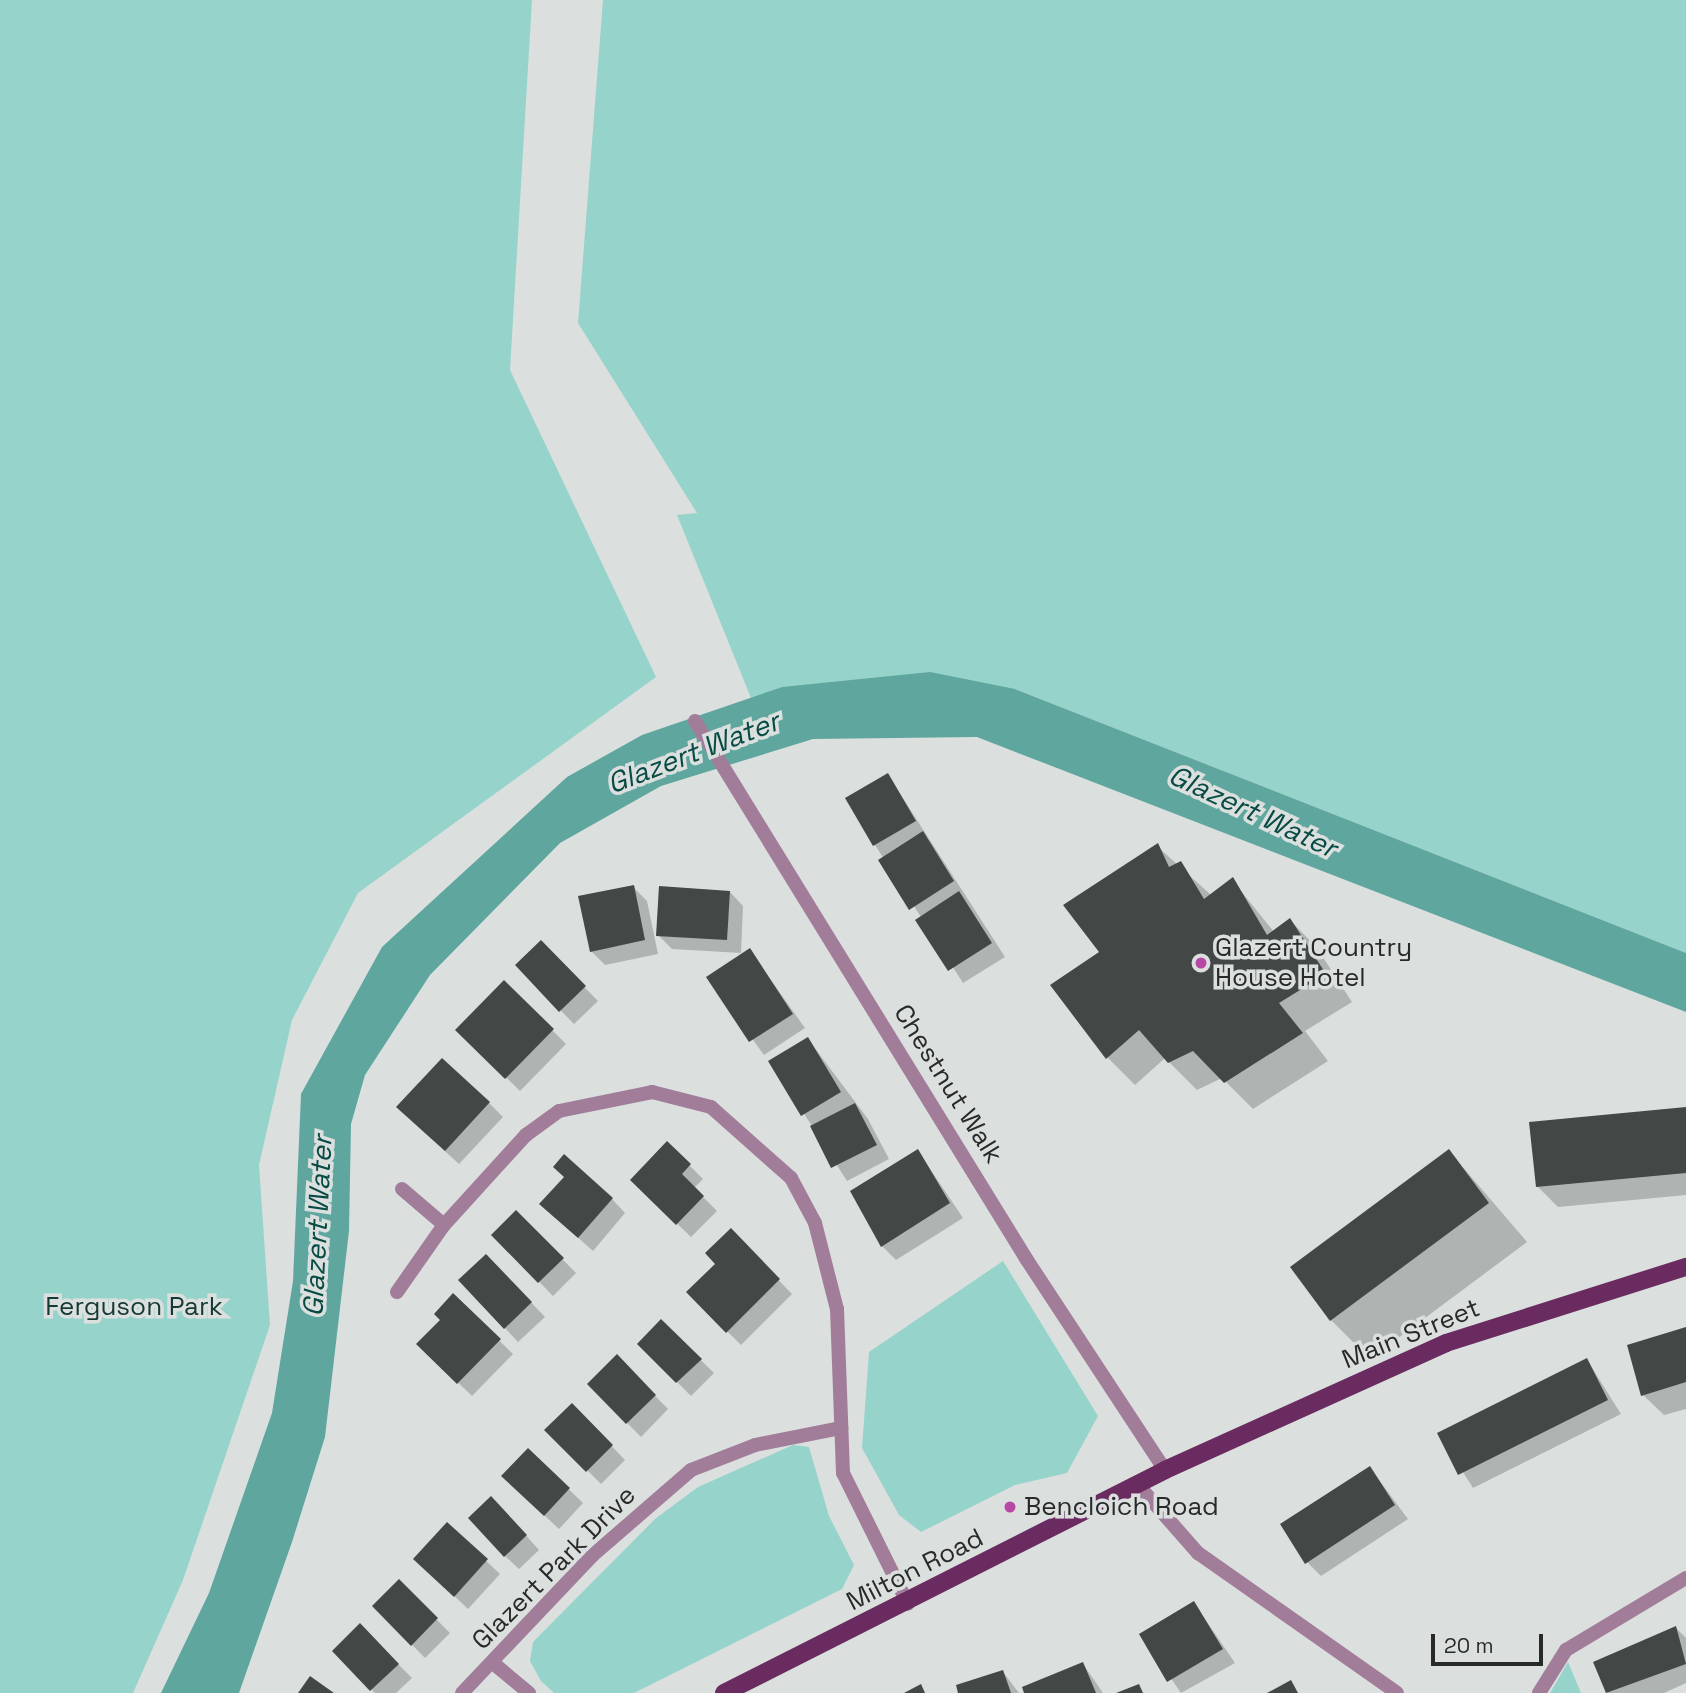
<!DOCTYPE html>
<html>
<head>
<meta charset="utf-8">
<style>
  body { margin:0 }
  #map { position:relative; width:1686px; height:1693px; overflow:hidden; background:#dbe0df; font-family:"Space Grotesk",sans-serif }
  div>[style] { position:absolute }
  .green>* { inset:0; background:#96d3ca }
  .water>* { inset:0; background:#5fa79e }
  .shadow>* { inset:0; background:#0003 }
  .building>* { inset:0; background:#434746 }
  .minor>* { height:14px; margin:-7px; padding:0 7px; transform-origin:7px; border-radius:7px; background:#a27d9a }
  .primary>* { height:18px; margin:-9px; padding:0 9px; transform-origin:9px; border-radius:9px; background:#6a2b60 }
  .dots>* { width:19px; height:19px; translate:-50% -50%; box-sizing:border-box; border:4px solid #dbe0df; border-radius:50% }
  span { translate:-50% -50%; white-space:nowrap; text-align:center; line-height:1.15; -webkit-text-stroke:7px #dbe0df; paint-order:stroke }
  .poi-label { font-size:26px; color:#282a2a }
  .left { translate:0 -50%; text-align:left }
  .street-label { font-size:26px; color:#282a2a }
  .park-label { font-size:26px; color:#153935 }
  .water-label { font-size:28px; color:#084b45; font-style:italic }
  .scale { position:absolute; left:1431px; top:1634px; width:112px; height:32px; box-sizing:border-box; border:4px solid #282a2a; border-top:0; padding-left:9px; font-size:21px; line-height:24px; white-space:nowrap; color:#282a2a; -webkit-text-stroke:5px #dbe0df; paint-order:stroke }
</style>
</head>
<body>
<div id="map">
  <div class="green">
    <div style="clip-path:polygon(0 0,532px 0,510px 370px,656px 677px,358px 893px,292px 1020px,259px 1165px,270px 1325px,183px 1580px,133px 1693px,0 1693px)"></div>
    <div style="clip-path:polygon(603px 0,1686px 0,1686px 953px,1015px 689px,782px 687px,751px 698px,677px 515px,697px 513px,578px 323px)"></div>
    <div style="clip-path:polygon(1003px 1261px,1098px 1416px,1067px 1473px,1015px 1485px,921px 1532px,899px 1515px,862px 1448px,869px 1352px)"></div>
    <div style="clip-path:polygon(793px 1445px,809px 1447px,829px 1516px,854px 1565px,842px 1589px,634px 1693px,554px 1693px,541px 1681px,530px 1661px,533px 1642px,655px 1519px,698px 1487px)"></div>
    <div style="clip-path:polygon(1568px 1662px,1581px 1693px,1550px 1693px)"></div>
  </div>
  <div class="water">
    <div style="clip-path:polygon(930px 672px,1015px 689px,1686px 953px,1686px 1012px,977px 737px,813px 739px,661px 786px,560px 843px,430px 975px,365px 1075px,351px 1124px,349px 1231px,325px 1437px,292px 1542px,239px 1693px,161px 1693px,209px 1593px,272px 1413px,293px 1281px,301px 1094px,382px 947px,567px 777px,642px 735px,782px 687px)"></div>
  </div>
  <div class="shadow">
    <div style="clip-path:polygon(888px 775px,1005px 957px,963px 983px,875px 845px)"></div>
    <div style="clip-path:polygon(1157px 846px,1211px 895px,1232px 880px,1274px 932px,1290px 920px,1317px 948px,1352px 1002px,1305px 1031px,1328px 1061px,1253px 1109px,1222px 1078px,1197px 1090px,1165px 1058px,1135px 1085px,1108px 1058px,1101px 952px)"></div>
    <div style="clip-path:polygon(633px 887px,647px 901px,658px 954px,605px 965px,591px 951px)"></div>
    <div style="clip-path:polygon(730px 892px,743px 906px,741px 953px,672px 949px,658px 935px)"></div>
    <div style="clip-path:polygon(541px 943px,598px 1001px,574px 1024px,517px 966px)"></div>
    <div style="clip-path:polygon(750px 951px,805px 1028px,764px 1055px,708px 978px)"></div>
    <div style="clip-path:polygon(504px 982px,566px 1044px,520px 1091px,458px 1030px)"></div>
    <div style="clip-path:polygon(808px 1039px,868px 1119px,889px 1159px,847px 1181px,771px 1062px)"></div>
    <div style="clip-path:polygon(489px 1103px,503px 1117px,459px 1164px,412px 1121px)"></div>
    <div style="clip-path:polygon(1686px 1109px,1686px 1195px,1558px 1207px,1537px 1186px)"></div>
    <div style="clip-path:polygon(667px 1143px,703px 1179px,694px 1188px,717px 1211px,691px 1237px,632px 1180px)"></div>
    <div style="clip-path:polygon(918px 1151px,963px 1218px,896px 1260px,882px 1246px)"></div>
    <div style="clip-path:polygon(1449px 1151px,1527px 1242px,1370px 1359px,1331px 1320px)"></div>
    <div style="clip-path:polygon(612px 1199px,625px 1213px,593px 1251px,556px 1218px)"></div>
    <div style="clip-path:polygon(516px 1212px,576px 1273px,553px 1296px,493px 1235px)"></div>
    <div style="clip-path:polygon(731px 1231px,792px 1294px,741px 1345px,688px 1292px,717px 1264px)"></div>
    <div style="clip-path:polygon(500px 1270px,545px 1317px,518px 1342px,460px 1280px)"></div>
    <div style="clip-path:polygon(453px 1296px,513px 1354px,472px 1396px,418px 1344px,442px 1320px)"></div>
    <div style="clip-path:polygon(661px 1321px,714px 1373px,691px 1396px,639px 1344px)"></div>
    <div style="clip-path:polygon(1686px 1329px,1686px 1409px,1664px 1415px,1643px 1395px)"></div>
    <div style="clip-path:polygon(617px 1357px,668px 1409px,641px 1437px,589px 1384px)"></div>
    <div style="clip-path:polygon(1587px 1360px,1621px 1414px,1473px 1488px,1439px 1434px)"></div>
    <div style="clip-path:polygon(572px 1405px,625px 1460px,601px 1484px,547px 1430px)"></div>
    <div style="clip-path:polygon(528px 1450px,583px 1503px,559px 1529px,517px 1490px)"></div>
    <div style="clip-path:polygon(1370px 1468px,1408px 1519px,1321px 1576px,1307px 1562px)"></div>
    <div style="clip-path:polygon(505px 1512px,539px 1550px,519px 1569px,505px 1556px)"></div>
    <div style="clip-path:polygon(447px 1524px,500px 1574px,468px 1609px,429px 1572px)"></div>
    <div style="clip-path:polygon(399px 1582px,450px 1633px,425px 1658px,374px 1606px)"></div>
    <div style="clip-path:polygon(1194px 1603px,1235px 1663px,1181px 1693px,1141px 1635px)"></div>
    <div style="clip-path:polygon(360px 1626px,412px 1678px,396px 1693px,375px 1693px,334px 1651px)"></div>
    <div style="clip-path:polygon(1676px 1628px,1686px 1638px,1686px 1683px,1664px 1693px,1608px 1693px,1595px 1663px)"></div>
    <div style="clip-path:polygon(1083px 1664px,1103px 1693px,1026px 1693px)"></div>
    <div style="clip-path:polygon(1003px 1672px,1019px 1693px,960px 1693px)"></div>
  </div>
  <div class="building">
    <div style="clip-path:polygon(888px 773px,916px 821px,873px 846px,845px 798px)"></div>
    <div style="clip-path:polygon(923px 831px,954px 881px,909px 910px,878px 860px)"></div>
    <div style="clip-path:polygon(1158px 843px,1169px 867px,1181px 861px,1204px 899px,1233px 877px,1267px 935px,1290px 918px,1326px 974px,1279px 1003px,1303px 1033px,1224px 1083px,1193px 1051px,1168px 1063px,1139px 1030px,1106px 1059px,1050px 985px,1099px 952px,1063px 905px)"></div>
    <div style="clip-path:polygon(634px 885px,645px 940px,590px 952px,578px 896px)"></div>
    <div style="clip-path:polygon(659px 886px,730px 891px,727px 940px,656px 936px)"></div>
    <div style="clip-path:polygon(959px 891px,992px 943px,948px 971px,915px 920px)"></div>
    <div style="clip-path:polygon(541px 940px,586px 986px,559px 1012px,515px 965px)"></div>
    <div style="clip-path:polygon(750px 948px,793px 1014px,749px 1042px,706px 977px)"></div>
    <div style="clip-path:polygon(504px 980px,554px 1029px,505px 1079px,455px 1030px)"></div>
    <div style="clip-path:polygon(808px 1037px,841px 1092px,801px 1116px,768px 1061px)"></div>
    <div style="clip-path:polygon(442px 1058px,490px 1102px,445px 1151px,396px 1107px)"></div>
    <div style="clip-path:polygon(855px 1103px,877px 1145px,831px 1168px,810px 1126px)"></div>
    <div style="clip-path:polygon(1686px 1107px,1686px 1173px,1536px 1187px,1529px 1122px)"></div>
    <div style="clip-path:polygon(667px 1141px,691px 1164px,682px 1174px,704px 1196px,676px 1225px,630px 1180px)"></div>
    <div style="clip-path:polygon(918px 1149px,950px 1203px,881px 1247px,850px 1191px)"></div>
    <div style="clip-path:polygon(1449px 1149px,1489px 1203px,1330px 1321px,1290px 1267px)"></div>
    <div style="clip-path:polygon(564px 1154px,613px 1198px,578px 1238px,539px 1204px,564px 1177px,553px 1167px)"></div>
    <div style="clip-path:polygon(516px 1210px,564px 1258px,538px 1283px,491px 1235px)"></div>
    <div style="clip-path:polygon(731px 1228px,780px 1279px,726px 1333px,686px 1292px,715px 1264px,705px 1253px)"></div>
    <div style="clip-path:polygon(486px 1254px,532px 1302px,504px 1329px,458px 1280px)"></div>
    <div style="clip-path:polygon(453px 1293px,501px 1339px,457px 1384px,416px 1344px,440px 1320px,434px 1314px)"></div>
    <div style="clip-path:polygon(661px 1319px,702px 1359px,676px 1383px,637px 1344px)"></div>
    <div style="clip-path:polygon(1686px 1327px,1686px 1382px,1641px 1396px,1627px 1345px)"></div>
    <div style="clip-path:polygon(617px 1354px,656px 1395px,626px 1424px,587px 1384px)"></div>
    <div style="clip-path:polygon(1587px 1358px,1608px 1400px,1458px 1475px,1437px 1433px)"></div>
    <div style="clip-path:polygon(572px 1403px,613px 1445px,586px 1472px,544px 1430px)"></div>
    <div style="clip-path:polygon(528px 1448px,570px 1488px,544px 1516px,501px 1476px)"></div>
    <div style="clip-path:polygon(1370px 1466px,1395px 1505px,1305px 1564px,1280px 1524px)"></div>
    <div style="clip-path:polygon(491px 1496px,527px 1535px,504px 1557px,468px 1518px)"></div>
    <div style="clip-path:polygon(447px 1522px,488px 1559px,454px 1597px,413px 1559px)"></div>
    <div style="clip-path:polygon(399px 1579px,438px 1618px,411px 1646px,372px 1606px)"></div>
    <div style="clip-path:polygon(1194px 1601px,1223px 1649px,1167px 1682px,1139px 1634px)"></div>
    <div style="clip-path:polygon(360px 1623px,399px 1664px,370px 1691px,332px 1651px)"></div>
    <div style="clip-path:polygon(1676px 1626px,1686px 1664px,1606px 1693px,1593px 1662px)"></div>
    <div style="clip-path:polygon(1083px 1662px,1096px 1693px,1024px 1693px,1022px 1687px)"></div>
    <div style="clip-path:polygon(1003px 1670px,1011px 1693px,958px 1693px,956px 1685px)"></div>
    <div style="clip-path:polygon(310px 1676px,334px 1693px,298px 1693px)"></div>
    <div style="clip-path:polygon(1291px 1680px,1298px 1693px,1267px 1693px)"></div>
    <div style="clip-path:polygon(921px 1684px,925px 1693px,904px 1693px)"></div>
    <div style="clip-path:polygon(1139px 1684px,1143px 1693px,1116px 1693px)"></div>
  </div>
  <div class="minor">
    <div style="left:695px;top:721px;width:633px;rotate:58.37deg"></div>
    <div style="left:1027px;top:1260px;width:251px;rotate:56.7deg"></div>
    <div style="left:402px;top:1189px;width:55px;rotate:40.6deg"></div>
    <div style="left:397px;top:1292px;width:82px;rotate:-55deg"></div>
    <div style="left:444px;top:1225px;width:122px;rotate:-47.7deg"></div>
    <div style="left:526px;top:1135px;width:41px;rotate:-36deg"></div>
    <div style="left:559px;top:1111px;width:95px;rotate:-11.5deg"></div>
    <div style="left:652px;top:1092px;width:61px;rotate:14.3deg"></div>
    <div style="left:711px;top:1107px;width:107px;rotate:41.6deg"></div>
    <div style="left:791px;top:1178px;width:51px;rotate:61.9deg"></div>
    <div style="left:815px;top:1223px;width:89px;rotate:75.7deg"></div>
    <div style="left:837px;top:1309px;width:164px;rotate:87.9deg"></div>
    <div style="left:843px;top:1473px;width:146px;rotate:63.6deg"></div>
    <div style="left:1138px;top:1485px;width:91px;rotate:48.6deg"></div>
    <div style="left:1198px;top:1553px;width:243px;rotate:35.1deg"></div>
    <div style="left:493px;top:1663px;width:47px;rotate:39.8deg"></div>
    <div style="left:462px;top:1693px;width:190px;rotate:-46.5deg"></div>
    <div style="left:593px;top:1555px;width:130px;rotate:-40.9deg"></div>
    <div style="left:691px;top:1470px;width:69px;rotate:-21.3deg"></div>
    <div style="left:755px;top:1445px;width:88px;rotate:-11.2deg"></div>
    <div style="left:1539px;top:1693px;width:51px;rotate:-57.9deg"></div>
    <div style="left:1566px;top:1650px;width:140px;rotate:-31deg"></div>
  </div>
  <div class="primary">
    <div style="left:724px;top:1693px;width:494px;rotate:-26.8deg"></div>
    <div style="left:1165px;top:1470px;width:308px;rotate:-24.3deg"></div>
    <div style="left:1446px;top:1343px;width:252px;rotate:-17.6deg"></div>
  </div>
  <div class="dots">
    <div style="left:1201px;top:963px;background:#b748a6"></div>
    <div style="left:1010px;top:1507px;background:#b748a6"></div>
  </div>
  <div class="poi-label">
    <span class="left" style="left:1215px;top:963px">Glazert Country<br>House Hotel</span>
    <span class="left" style="left:1024px;top:1507px">Bencloich Road</span>
  </div>
  <div class="street-label">
    <span style="left:948px;top:1084px;rotate:58deg">Chestnut Walk</span>
    <span style="left:1411px;top:1334px;rotate:-22deg">Main Street</span>
    <span style="left:554px;top:1568px;rotate:-45deg">Glazert Park Drive</span>
    <span style="left:915px;top:1570px;rotate:-27deg">Milton Road</span>
  </div>
  <div class="park-label">
    <span style="left:134px;top:1307px">Ferguson Park</span>
  </div>
  <div class="water-label">
    <span style="left:693px;top:752px;rotate:-21deg">Glazert Water</span>
    <span style="left:1253px;top:811px;rotate:25deg">Glazert Water</span>
    <span style="left:317px;top:1226px;rotate:-87deg">Glazert Water</span>
  </div>
  <div class="scale">20 m</div>
</div>
</body>
</html>
